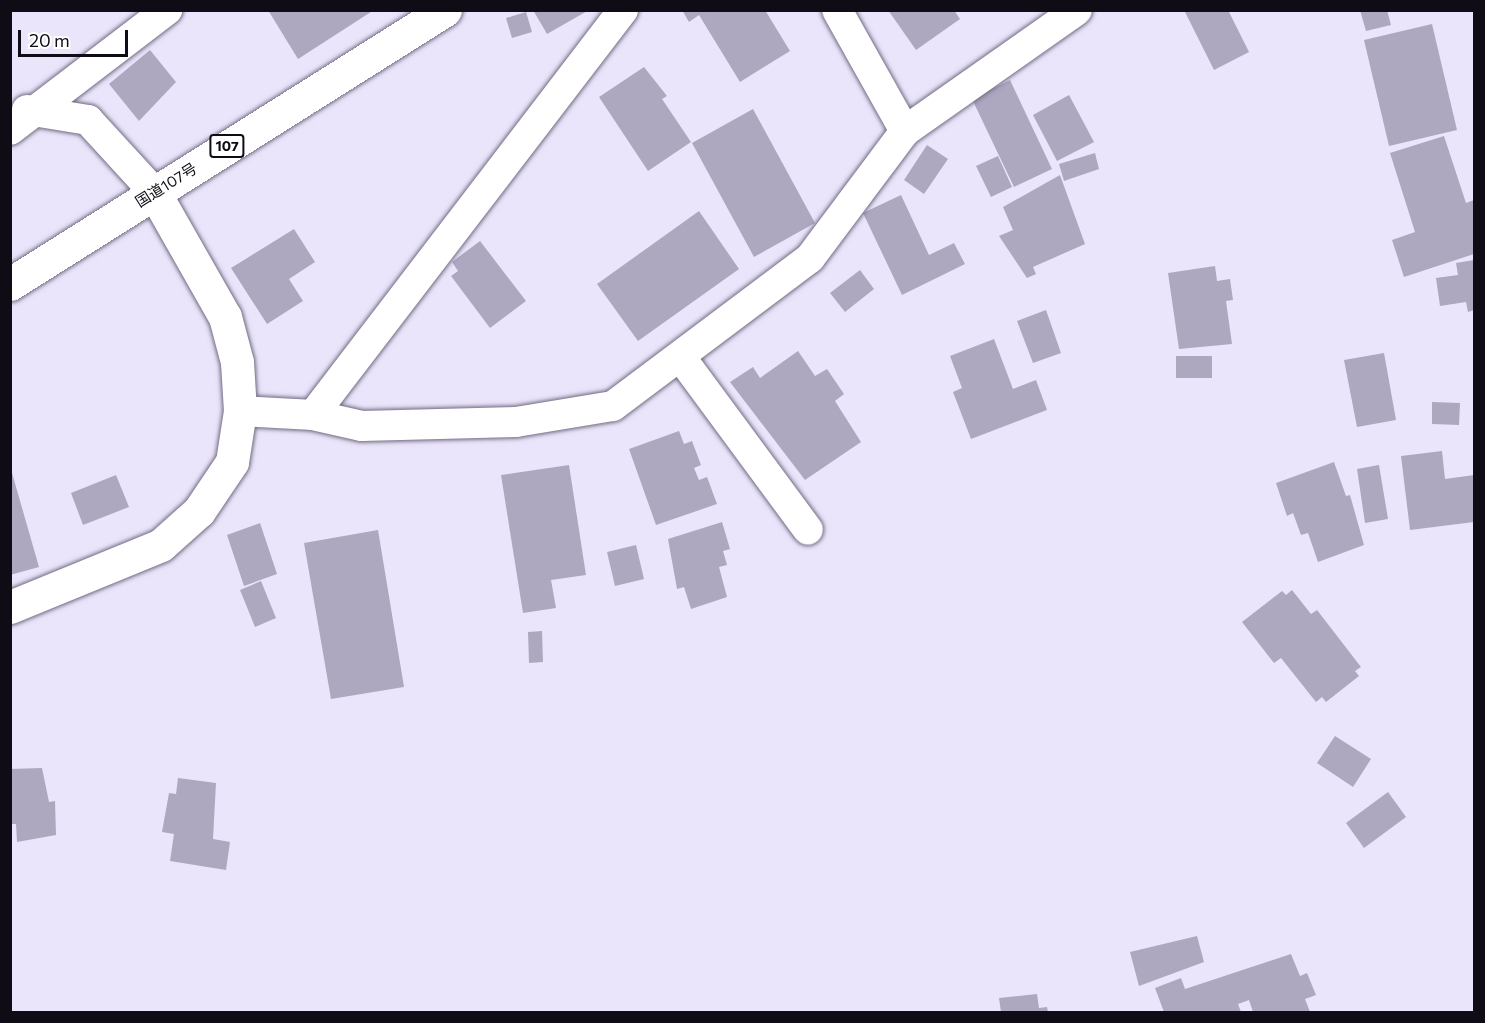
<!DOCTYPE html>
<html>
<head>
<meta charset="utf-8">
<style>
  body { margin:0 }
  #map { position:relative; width:1485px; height:1023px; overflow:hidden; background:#ebe5fb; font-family:Commissioner,"Noto Sans JP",sans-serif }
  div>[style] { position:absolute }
  .building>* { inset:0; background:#ada7c0 }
  .roads { filter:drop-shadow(0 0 2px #716b83) drop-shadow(0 0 2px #716b83) }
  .street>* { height:30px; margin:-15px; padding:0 15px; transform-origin:15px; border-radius:15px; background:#fff }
  .secondary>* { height:33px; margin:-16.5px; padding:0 16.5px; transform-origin:16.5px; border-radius:16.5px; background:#fff }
  .highway>* { height:33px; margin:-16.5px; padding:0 16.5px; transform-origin:16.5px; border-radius:16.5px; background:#fff }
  span { translate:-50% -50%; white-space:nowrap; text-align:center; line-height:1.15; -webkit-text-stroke:4.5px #fff; paint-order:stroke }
  .shield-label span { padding:2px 4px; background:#fff; border:2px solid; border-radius:4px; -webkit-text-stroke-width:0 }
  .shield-label { font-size:14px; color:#0f0c15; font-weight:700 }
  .street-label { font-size:15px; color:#0f0c15 }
  .frame { position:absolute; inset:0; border:12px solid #0f0c15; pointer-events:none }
  .scale { position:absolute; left:18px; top:30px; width:110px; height:27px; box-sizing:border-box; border:3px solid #0f0c15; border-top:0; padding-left:8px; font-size:18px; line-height:21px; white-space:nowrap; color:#0f0c15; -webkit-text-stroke:4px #fff; paint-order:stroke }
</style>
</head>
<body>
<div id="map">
  <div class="building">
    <div style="clip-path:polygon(268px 10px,374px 10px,298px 59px)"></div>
    <div style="clip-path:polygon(533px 10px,589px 10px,547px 34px)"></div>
    <div style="clip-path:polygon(682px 10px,765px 10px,790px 51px,740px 82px,699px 15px,689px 22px)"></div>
    <div style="clip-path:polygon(888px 10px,954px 10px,960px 19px,916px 50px)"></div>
    <div style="clip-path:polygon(1184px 10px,1228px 10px,1249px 52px,1214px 70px)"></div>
    <div style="clip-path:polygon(1360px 10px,1387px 10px,1391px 25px,1366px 31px)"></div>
    <div style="clip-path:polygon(526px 12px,532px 32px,512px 38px,506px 18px)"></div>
    <div style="clip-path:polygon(1432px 24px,1457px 130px,1389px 146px,1364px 40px)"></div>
    <div style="clip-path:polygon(150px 50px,176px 82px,139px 121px,109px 84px)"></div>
    <div style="clip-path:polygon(644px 67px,667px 96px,662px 99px,691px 142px,648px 171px,599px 97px)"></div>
    <div style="clip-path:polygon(1010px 80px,1052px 169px,1014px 187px,972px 99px)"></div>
    <div style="clip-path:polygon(1069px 95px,1094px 142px,1057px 161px,1033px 115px)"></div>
    <div style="clip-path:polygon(753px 109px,815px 223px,754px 257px,692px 143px)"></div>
    <div style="clip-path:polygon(1444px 136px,1466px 203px,1474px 200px,1474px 254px,1404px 277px,1392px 240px,1415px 232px,1390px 153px)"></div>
    <div style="clip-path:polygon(927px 145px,948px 159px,924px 194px,904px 180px)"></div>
    <div style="clip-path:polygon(1095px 153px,1099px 169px,1064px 181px,1059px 164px)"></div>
    <div style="clip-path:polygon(998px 156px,1012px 187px,991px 197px,976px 166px)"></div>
    <div style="clip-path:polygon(1060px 175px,1085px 244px,1033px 267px,1036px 274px,1027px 278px,999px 236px,1013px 230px,1003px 207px)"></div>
    <div style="clip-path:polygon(901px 195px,929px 255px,954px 243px,965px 264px,902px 295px,863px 213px)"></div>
    <div style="clip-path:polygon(699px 211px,739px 269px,638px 341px,597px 284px)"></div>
    <div style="clip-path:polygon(294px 229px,315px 262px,289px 279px,303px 301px,267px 324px,231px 268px)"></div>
    <div style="clip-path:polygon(480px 241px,526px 301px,490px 328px,451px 276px,458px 271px,452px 262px)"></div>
    <div style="clip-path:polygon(1474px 260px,1474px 310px,1468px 312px,1466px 302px,1440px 306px,1436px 278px,1458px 275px,1456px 263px)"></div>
    <div style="clip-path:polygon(1215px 266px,1217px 281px,1230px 279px,1233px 300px,1226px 301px,1232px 344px,1179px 349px,1168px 273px)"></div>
    <div style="clip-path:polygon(860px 270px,874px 289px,845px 312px,830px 293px)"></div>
    <div style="clip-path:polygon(1046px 310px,1061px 353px,1033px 363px,1017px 321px)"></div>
    <div style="clip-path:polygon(994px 339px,1013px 389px,1036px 380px,1047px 410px,971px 439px,953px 392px,962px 388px,950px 356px)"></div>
    <div style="clip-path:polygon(798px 351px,815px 376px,827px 369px,844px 394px,835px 401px,861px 442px,805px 480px,730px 382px,753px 367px,760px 378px)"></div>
    <div style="clip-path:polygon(1384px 353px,1396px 420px,1357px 427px,1344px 360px)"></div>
    <div style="clip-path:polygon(1176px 356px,1212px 356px,1212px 378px,1176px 378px)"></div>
    <div style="clip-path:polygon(1432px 402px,1460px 403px,1459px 425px,1432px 424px)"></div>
    <div style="clip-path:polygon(679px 431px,684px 444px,692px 441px,701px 465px,694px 468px,699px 480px,707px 477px,717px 504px,656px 525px,629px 449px)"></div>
    <div style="clip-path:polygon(1442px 451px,1445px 479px,1474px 475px,1474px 522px,1410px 530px,1401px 456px)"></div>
    <div style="clip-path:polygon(1334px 462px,1346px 496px,1350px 495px,1364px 545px,1318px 562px,1308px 533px,1301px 535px,1293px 513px,1287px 516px,1276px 483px)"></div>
    <div style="clip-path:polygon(569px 465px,586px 575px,551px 580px,556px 608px,523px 613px,501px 475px)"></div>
    <div style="clip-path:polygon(1379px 465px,1388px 519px,1365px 523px,1357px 469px)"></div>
    <div style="clip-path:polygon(10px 466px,39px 567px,10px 575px)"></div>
    <div style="clip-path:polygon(116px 475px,129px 507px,83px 525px,71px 493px)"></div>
    <div style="clip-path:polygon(722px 522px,730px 549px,723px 551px,727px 565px,719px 567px,727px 597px,691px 609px,684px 587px,677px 589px,668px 539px)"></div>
    <div style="clip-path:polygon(260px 523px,277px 574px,244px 586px,227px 535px)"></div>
    <div style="clip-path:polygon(378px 530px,404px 687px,331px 699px,304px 543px)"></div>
    <div style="clip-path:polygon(636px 545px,644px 579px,615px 586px,607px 552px)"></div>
    <div style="clip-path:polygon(261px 581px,276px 618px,255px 627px,240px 590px)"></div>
    <div style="clip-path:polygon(1292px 590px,1311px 614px,1317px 610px,1361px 667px,1355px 671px,1359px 676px,1326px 702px,1322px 697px,1316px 702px,1281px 658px,1274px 663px,1242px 622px,1282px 591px,1286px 595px)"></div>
    <div style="clip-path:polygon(542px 631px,543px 662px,529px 663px,528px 632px)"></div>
    <div style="clip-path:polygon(1335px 736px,1371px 759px,1353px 787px,1317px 763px)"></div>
    <div style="clip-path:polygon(42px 768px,49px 802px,55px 801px,56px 835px,17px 842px,16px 824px,10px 824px,10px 769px)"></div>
    <div style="clip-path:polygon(178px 778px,216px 783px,213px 839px,230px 842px,226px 870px,170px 861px,174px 834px,162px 832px,169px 793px,176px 794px)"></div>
    <div style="clip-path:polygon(1388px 792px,1406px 817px,1364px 848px,1346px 823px)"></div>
    <div style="clip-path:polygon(1197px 936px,1204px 962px,1139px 986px,1130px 952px)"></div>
    <div style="clip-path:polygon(1291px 954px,1300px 976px,1307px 973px,1316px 995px,1305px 999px,1310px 1012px,1253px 1012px,1249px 1000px,1238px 1004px,1241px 1012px,1164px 1012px,1155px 988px,1181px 978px,1185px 989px)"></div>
    <div style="clip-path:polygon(1037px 994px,1039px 1008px,1047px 1007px,1048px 1012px,1001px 1012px,999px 998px)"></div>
  </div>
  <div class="roads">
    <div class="street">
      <div style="left:837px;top:10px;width:139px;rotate:60.7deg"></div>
      <div style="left:27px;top:110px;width:62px;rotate:9.3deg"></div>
      <div style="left:88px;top:120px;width:98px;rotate:47.5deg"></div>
      <div style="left:10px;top:130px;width:198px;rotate:-37.4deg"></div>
      <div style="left:682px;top:359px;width:212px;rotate:53.6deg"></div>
      <div style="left:240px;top:411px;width:73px;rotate:3.1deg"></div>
      <div style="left:313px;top:415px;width:510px;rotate:-52.57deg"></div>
      <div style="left:313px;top:415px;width:50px;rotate:12.7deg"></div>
      <div style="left:362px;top:426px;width:154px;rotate:-1.5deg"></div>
      <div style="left:516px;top:422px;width:98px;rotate:-9.4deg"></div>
      <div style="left:613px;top:406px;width:246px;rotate:-36.9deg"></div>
      <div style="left:810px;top:258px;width:159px;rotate:-53.2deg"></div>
      <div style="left:905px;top:131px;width:210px;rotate:-35.1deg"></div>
    </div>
    <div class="secondary">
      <div style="left:10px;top:607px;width:163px;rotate:-22.3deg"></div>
      <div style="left:161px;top:545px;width:51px;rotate:-41.8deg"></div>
      <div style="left:199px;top:511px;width:59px;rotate:-56deg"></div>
      <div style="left:232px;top:462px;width:52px;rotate:-81.1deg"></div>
      <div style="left:240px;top:411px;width:49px;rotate:-93.5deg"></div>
      <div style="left:237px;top:362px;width:47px;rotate:-104.9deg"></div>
      <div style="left:225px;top:317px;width:144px;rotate:-119.6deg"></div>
    </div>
    <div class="highway">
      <div style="left:10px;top:284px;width:514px;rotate:-32.21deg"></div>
    </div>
  </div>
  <div class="shield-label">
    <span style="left:227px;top:146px">107</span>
  </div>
  <div class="street-label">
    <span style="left:166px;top:185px;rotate:-32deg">国道107号</span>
  </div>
  <div class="frame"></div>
  <div class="scale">20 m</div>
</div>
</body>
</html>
